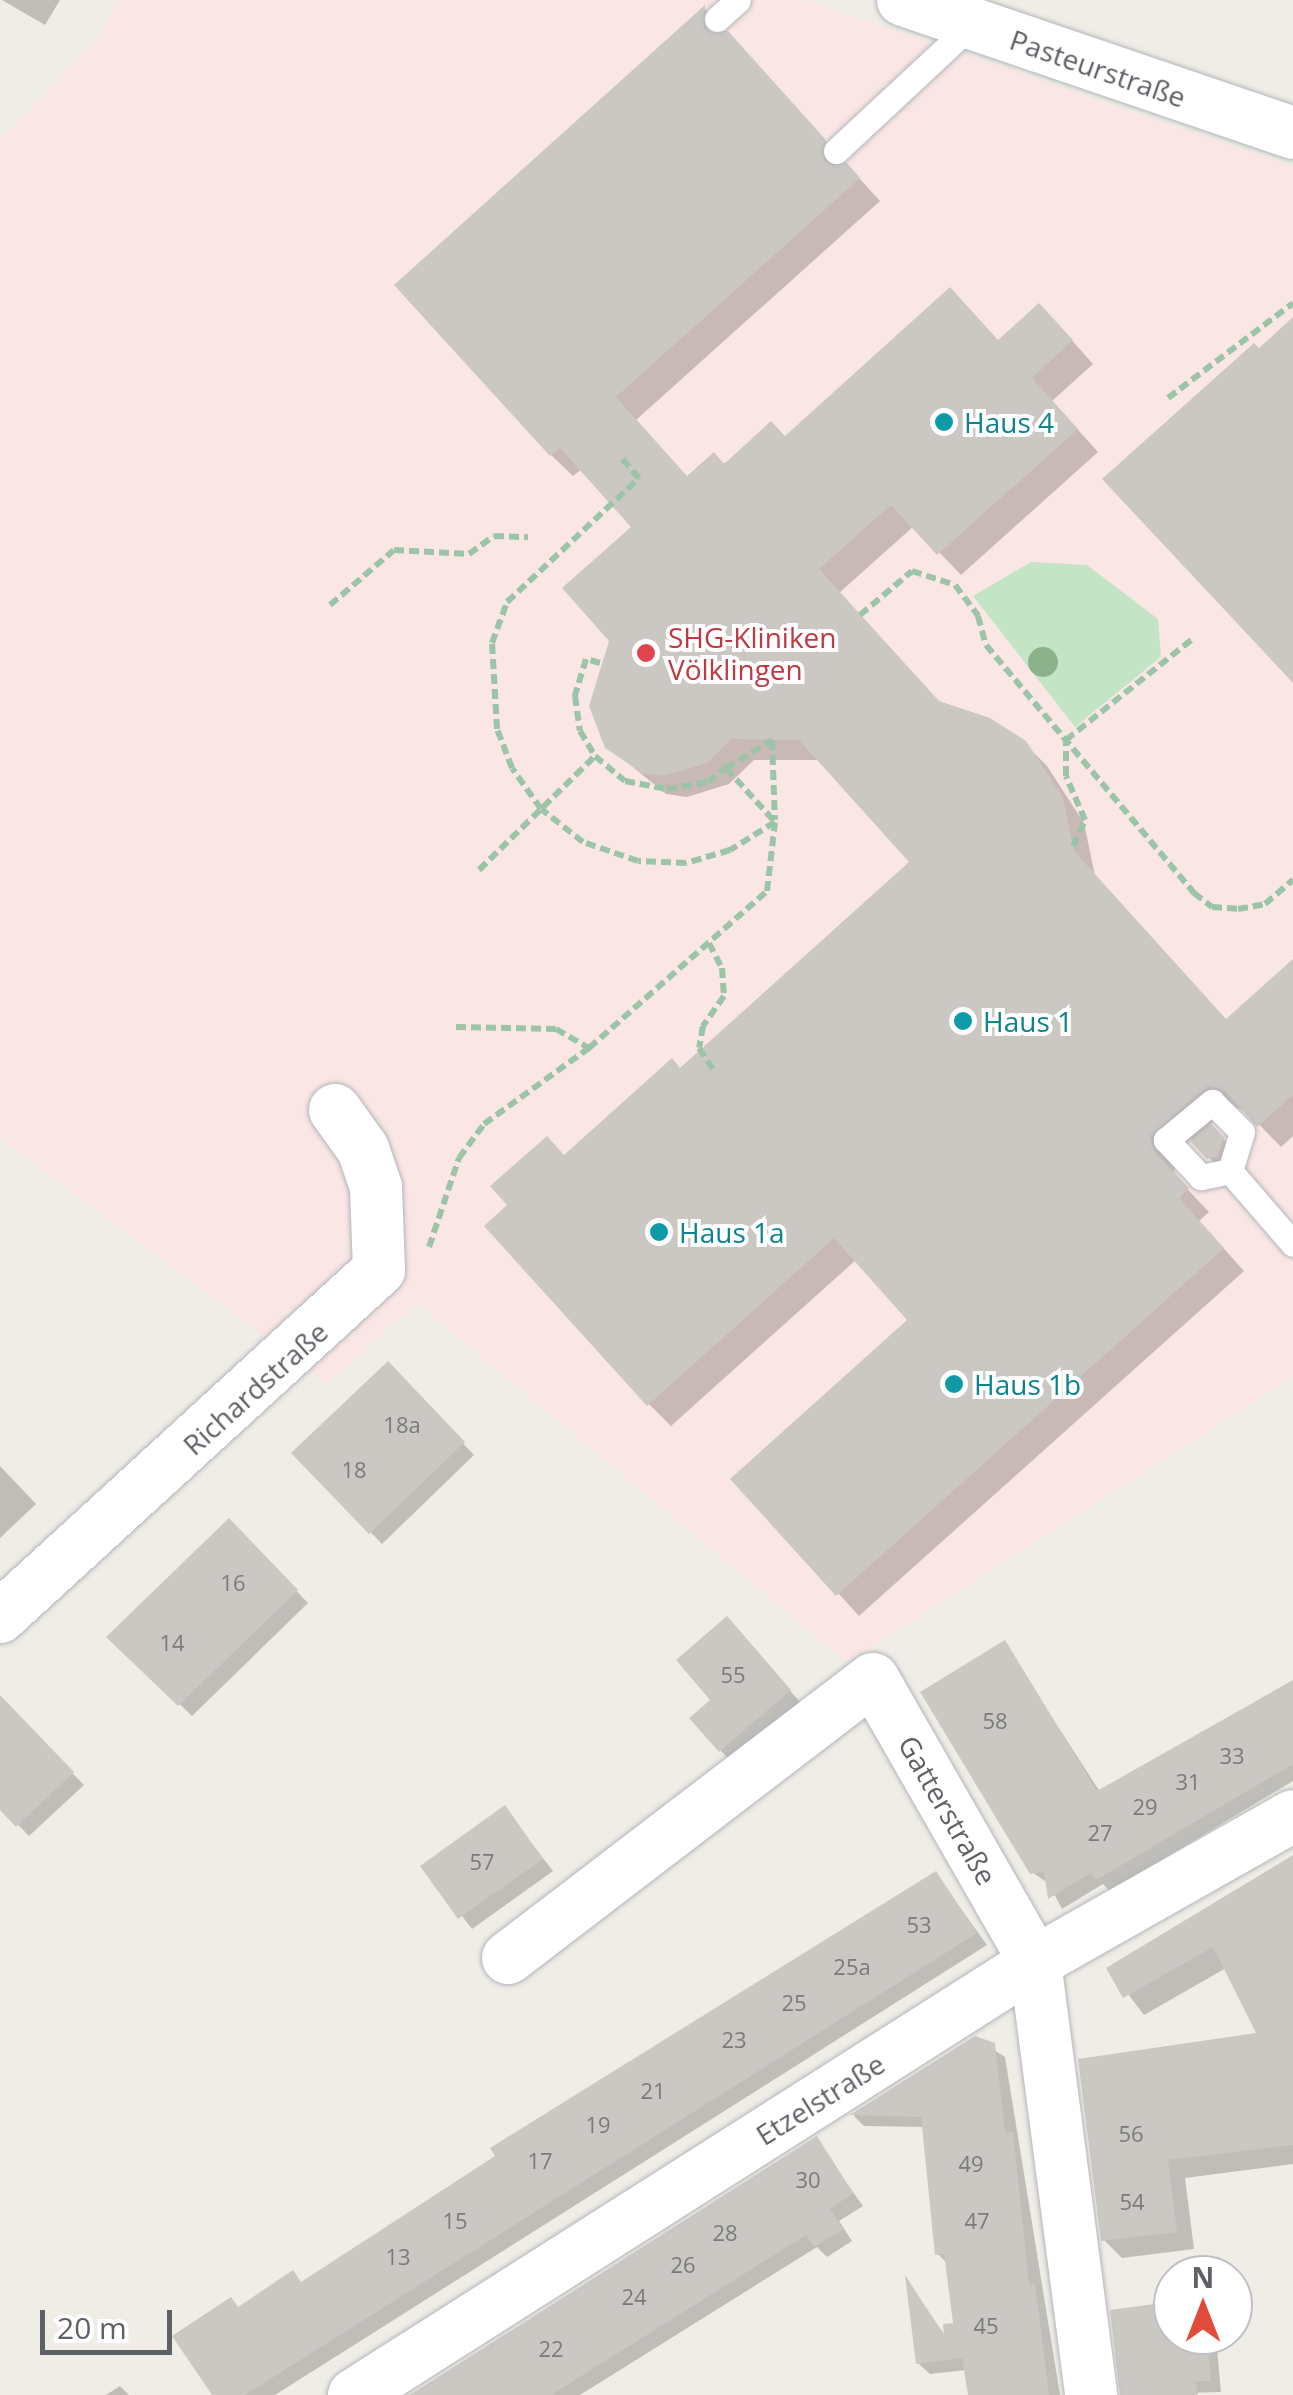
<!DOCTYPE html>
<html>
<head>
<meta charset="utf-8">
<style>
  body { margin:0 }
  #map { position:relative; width:1293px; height:2395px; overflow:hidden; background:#efede6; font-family:"Open Sans",sans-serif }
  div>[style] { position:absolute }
  .medical>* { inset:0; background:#fae6e4 }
  .green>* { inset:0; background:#c4e5c5 }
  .shadow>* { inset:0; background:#0003 }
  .building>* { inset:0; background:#cbc8c3 }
  .path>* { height:6px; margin-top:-3px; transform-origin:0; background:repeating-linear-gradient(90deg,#9cc4a8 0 10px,transparent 0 15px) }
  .roads { filter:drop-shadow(0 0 2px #b3b6ba) drop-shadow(0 0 2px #b3b6ba) }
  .lane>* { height:25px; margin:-12.5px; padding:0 12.5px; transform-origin:12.5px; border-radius:12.5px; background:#fff }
  .street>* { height:52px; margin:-26px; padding:0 26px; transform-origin:26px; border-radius:26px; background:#fff }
  .trees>* { width:30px; height:30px; margin:-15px; border-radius:50%; background:#8bb28a }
  .dots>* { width:28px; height:28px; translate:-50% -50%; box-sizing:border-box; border:5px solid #fff; border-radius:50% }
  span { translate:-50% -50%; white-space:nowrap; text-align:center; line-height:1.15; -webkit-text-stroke:8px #fff; paint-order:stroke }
  .number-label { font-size:22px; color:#797b7d }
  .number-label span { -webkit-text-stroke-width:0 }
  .street-label { font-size:28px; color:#5e6166 }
  .culture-label { font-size:28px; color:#0d838f }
  .left { translate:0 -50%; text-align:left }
  .health-label { font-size:28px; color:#be3a42 }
  .north { position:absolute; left:1153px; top:2255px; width:100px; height:100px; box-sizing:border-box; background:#fff; border:2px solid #bfc0c2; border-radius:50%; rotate:0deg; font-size:28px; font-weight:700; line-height:40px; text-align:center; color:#5e6166 }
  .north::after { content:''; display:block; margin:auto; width:35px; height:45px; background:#e14c3a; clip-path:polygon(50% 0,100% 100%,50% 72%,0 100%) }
  .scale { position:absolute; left:40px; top:2310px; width:132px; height:45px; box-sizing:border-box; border:5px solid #5e6166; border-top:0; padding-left:12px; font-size:30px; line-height:35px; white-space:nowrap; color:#5e6166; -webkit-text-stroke:8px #fff; paint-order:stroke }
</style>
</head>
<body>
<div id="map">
  <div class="medical">
    <div style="clip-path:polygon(120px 0,807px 0,1293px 167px,1293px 1377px,847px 1663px,417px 1303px,327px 1384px,0 1139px,0 140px,94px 43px)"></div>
  </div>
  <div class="green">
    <div style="clip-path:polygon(1031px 562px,1087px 565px,1158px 619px,1161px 657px,1075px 727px,973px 596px)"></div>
  </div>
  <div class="shadow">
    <div style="clip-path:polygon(2px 0,60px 0,45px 25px)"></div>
    <div style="clip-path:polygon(705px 9px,880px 201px,636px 420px,688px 479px,999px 343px,1061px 328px,1093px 364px,1052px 401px,1098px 452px,961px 575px,914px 526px,839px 593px,940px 705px,1024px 743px,1047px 766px,1084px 823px,1095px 876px,1227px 1022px,1293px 962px,1293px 1136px,1281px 1147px,1246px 1111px,1233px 1107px,1209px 1125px,1245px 1161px,1231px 1180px,1191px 1139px,1177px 1150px,1174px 1175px,1209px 1212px,1199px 1221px,1244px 1271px,859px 1616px,734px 1479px,911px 1320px,857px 1259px,671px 1426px,649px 1404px,565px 1157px,681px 1071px,913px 862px,821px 760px,754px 760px,729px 784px,687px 797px,666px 794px,607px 746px,612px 640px,635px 527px,582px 469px,573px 476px,551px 455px)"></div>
    <div style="clip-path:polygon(388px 1364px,474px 1455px,382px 1544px,294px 1453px)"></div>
    <div style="clip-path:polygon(0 1466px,36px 1504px,0 1538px)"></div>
    <div style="clip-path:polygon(229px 1521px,308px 1603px,192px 1716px,110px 1637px)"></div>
    <div style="clip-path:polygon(738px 1631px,800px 1702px,732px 1762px,720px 1750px,714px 1700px)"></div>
    <div style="clip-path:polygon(1005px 1644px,1100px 1792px,1293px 1681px,1293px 1781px,1110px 1891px,1103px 1884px,1062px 1909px,1049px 1884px,1032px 1872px)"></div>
    <div style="clip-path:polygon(0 1699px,84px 1785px,29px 1836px,0 1806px)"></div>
    <div style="clip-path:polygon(505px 1809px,553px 1871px,472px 1929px,424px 1866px)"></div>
    <div style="clip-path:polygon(1293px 1858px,1293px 2164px,1185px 2178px,1194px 2249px,1122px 2258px,1104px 2240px,1260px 2035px,1226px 1968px,1144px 2015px,1109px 1969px)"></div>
    <div style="clip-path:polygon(936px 1874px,987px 1945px,275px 2395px,215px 2395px,293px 2274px,303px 2284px)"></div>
    <div style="clip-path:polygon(975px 2038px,1005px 2057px,1060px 2395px,969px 2395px,966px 2370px,930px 2374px,918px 2363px,908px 2282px,946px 2337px,956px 2325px,948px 2264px,938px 2254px,924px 2127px,864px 2126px,854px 2116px)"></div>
    <div style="clip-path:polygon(816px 2140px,863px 2206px,839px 2221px,852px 2241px,827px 2257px,817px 2247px,580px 2395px,410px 2395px)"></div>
    <div style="clip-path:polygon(1168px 2305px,1173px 2335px,1206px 2337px,1217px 2349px,1221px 2392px,1123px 2395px)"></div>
    <div style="clip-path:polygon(120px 2386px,129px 2395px,106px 2395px)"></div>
  </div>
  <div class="building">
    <div style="clip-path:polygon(705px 5px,704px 29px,728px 31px,825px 139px,824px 161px,847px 163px,860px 178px,616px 397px,687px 476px,714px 452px,724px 464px,771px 421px,785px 436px,950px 287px,998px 340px,1039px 303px,1073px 340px,1032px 378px,1078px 429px,937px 555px,891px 505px,819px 569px,939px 701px,990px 718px,1026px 741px,1063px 798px,1074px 851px,1226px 1019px,1293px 959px,1293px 1095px,1257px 1127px,1224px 1090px,1208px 1086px,1150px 1136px,1154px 1151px,1189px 1188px,1179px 1198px,1224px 1248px,836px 1596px,730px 1479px,907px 1320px,834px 1238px,647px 1406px,484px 1226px,507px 1205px,490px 1186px,547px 1136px,564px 1155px,672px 1058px,680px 1068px,909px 862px,799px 740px,731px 739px,707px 763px,664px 776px,642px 773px,605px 748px,589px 706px,609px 641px,562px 588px,631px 527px,560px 448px,550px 456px,394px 285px)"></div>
    <div style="clip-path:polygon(1293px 317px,1293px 683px,1102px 479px,1254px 343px,1259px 348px)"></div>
    <div style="clip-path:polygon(1211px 1124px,1224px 1137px,1217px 1157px,1207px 1159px,1190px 1141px)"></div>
    <div style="clip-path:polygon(388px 1361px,465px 1442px,369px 1534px,291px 1453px)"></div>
    <div style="clip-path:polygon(229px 1518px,298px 1590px,178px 1706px,106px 1637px)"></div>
    <div style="clip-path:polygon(727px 1616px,791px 1690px,719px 1752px,689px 1718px,710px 1700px,676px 1660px)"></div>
    <div style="clip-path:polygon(1005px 1640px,1097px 1791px,1293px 1680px,1293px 1764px,1096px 1880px,1091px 1873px,1048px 1899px,1044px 1872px,1030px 1874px,920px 1692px)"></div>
    <div style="clip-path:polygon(0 1695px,74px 1772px,16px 1827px,0 1810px)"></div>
    <div style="clip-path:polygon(505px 1805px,543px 1859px,458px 1919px,420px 1866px)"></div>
    <div style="clip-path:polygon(1293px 1855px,1293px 2145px,1168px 2160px,1177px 2232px,1101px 2241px,1078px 2059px,1256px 2033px,1213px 1947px,1123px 1998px,1106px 1968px)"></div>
    <div style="clip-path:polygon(936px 1871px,977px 1933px,245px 2395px,212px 2395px,172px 2336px,231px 2297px,238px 2307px,293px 2270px,301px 2282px,495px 2156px,490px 2148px)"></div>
    <div style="clip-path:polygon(975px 2036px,995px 2043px,1005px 2133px,1013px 2132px,1029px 2285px,1035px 2284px,1049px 2395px,968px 2395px,962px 2358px,916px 2364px,905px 2275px,944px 2335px,943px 2324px,953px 2323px,944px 2254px,935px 2255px,921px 2117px,850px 2115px)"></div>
    <div style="clip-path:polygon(817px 2136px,853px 2193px,830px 2209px,843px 2229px,814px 2247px,806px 2235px,551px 2395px,410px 2395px)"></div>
    <div style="clip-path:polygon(1169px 2302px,1172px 2335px,1207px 2335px,1211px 2381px,1196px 2381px,1198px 2395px,1120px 2395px,1110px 2310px)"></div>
  </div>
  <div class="path">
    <div style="left:1168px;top:398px;width:157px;rotate:-37.2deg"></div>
    <div style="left:330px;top:605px;width:84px;rotate:-40.7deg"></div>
    <div style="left:394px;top:550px;width:75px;rotate:3.1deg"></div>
    <div style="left:469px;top:554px;width:31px;rotate:-36deg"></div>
    <div style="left:494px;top:536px;width:34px;rotate:2deg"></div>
    <div style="left:860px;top:615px;width:68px;rotate:-40.2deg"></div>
    <div style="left:912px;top:571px;width:45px;rotate:18deg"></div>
    <div style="left:955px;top:585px;width:39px;rotate:53deg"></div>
    <div style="left:978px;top:616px;width:30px;rotate:75deg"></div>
    <div style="left:986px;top:645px;width:324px;rotate:50deg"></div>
    <div style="left:1194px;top:893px;width:23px;rotate:38deg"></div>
    <div style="left:1212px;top:907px;width:26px;rotate:4deg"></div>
    <div style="left:1238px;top:909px;width:27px;rotate:-10deg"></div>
    <div style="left:1265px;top:904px;width:37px;rotate:-41deg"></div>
    <div style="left:600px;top:663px;width:15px;rotate:-164deg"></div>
    <div style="left:586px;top:659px;width:39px;rotate:107deg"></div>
    <div style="left:575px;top:696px;width:35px;rotate:82deg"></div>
    <div style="left:580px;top:731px;width:29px;rotate:59deg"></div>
    <div style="left:595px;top:756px;width:39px;rotate:40deg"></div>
    <div style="left:625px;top:781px;width:43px;rotate:10.8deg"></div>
    <div style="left:667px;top:789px;width:42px;rotate:-9.7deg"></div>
    <div style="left:708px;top:782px;width:23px;rotate:-38deg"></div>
    <div style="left:726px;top:768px;width:73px;rotate:47.8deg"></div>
    <div style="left:726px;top:768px;width:54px;rotate:-31.3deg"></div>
    <div style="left:772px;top:740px;width:80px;rotate:87.9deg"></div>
    <div style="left:1073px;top:846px;width:29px;rotate:-65deg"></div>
    <div style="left:1085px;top:820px;width:48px;rotate:-113.4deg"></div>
    <div style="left:1066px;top:776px;width:36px;rotate:-90deg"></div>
    <div style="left:1066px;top:740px;width:164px;rotate:-38.6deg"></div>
    <div style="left:479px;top:870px;width:163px;rotate:-44.5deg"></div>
    <div style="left:709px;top:943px;width:28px;rotate:63deg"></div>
    <div style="left:722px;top:968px;width:28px;rotate:86deg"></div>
    <div style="left:724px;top:996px;width:37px;rotate:125deg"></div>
    <div style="left:703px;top:1026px;width:22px;rotate:100deg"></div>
    <div style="left:699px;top:1048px;width:30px;rotate:57deg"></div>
    <div style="left:456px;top:1027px;width:100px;rotate:1.1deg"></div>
    <div style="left:556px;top:1029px;width:38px;rotate:30deg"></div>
    <div style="left:429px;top:1247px;width:94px;rotate:-71.4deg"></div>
    <div style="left:459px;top:1158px;width:42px;rotate:-53.7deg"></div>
    <div style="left:484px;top:1124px;width:130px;rotate:-35.9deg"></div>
    <div style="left:589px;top:1048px;width:237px;rotate:-41.4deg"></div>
    <div style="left:767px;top:891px;width:69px;rotate:-83.4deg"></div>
    <div style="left:775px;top:822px;width:53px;rotate:148.1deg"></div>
    <div style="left:730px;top:850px;width:46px;rotate:163.5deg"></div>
    <div style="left:686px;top:863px;width:48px;rotate:-177.6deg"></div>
    <div style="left:638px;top:861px;width:58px;rotate:-160.9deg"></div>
    <div style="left:583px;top:842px;width:53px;rotate:-141.8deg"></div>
    <div style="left:541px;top:809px;width:50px;rotate:-125.3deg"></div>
    <div style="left:512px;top:768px;width:42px;rotate:-111deg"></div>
    <div style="left:497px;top:729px;width:86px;rotate:-93.3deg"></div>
    <div style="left:492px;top:643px;width:44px;rotate:-69.9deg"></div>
    <div style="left:507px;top:602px;width:181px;rotate:-43.2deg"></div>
    <div style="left:639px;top:478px;width:29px;rotate:-131deg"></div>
  </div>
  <div class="roads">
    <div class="lane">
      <div style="left:717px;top:19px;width:28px;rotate:-42deg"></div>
      <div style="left:836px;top:151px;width:185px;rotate:-43deg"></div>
      <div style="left:1212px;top:1102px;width:42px;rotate:45deg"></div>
      <div style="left:1242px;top:1132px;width:41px;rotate:107.1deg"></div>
      <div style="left:1230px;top:1171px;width:30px;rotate:168deg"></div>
      <div style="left:1201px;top:1177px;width:51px;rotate:-133.4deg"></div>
      <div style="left:1166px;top:1140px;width:60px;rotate:-39.6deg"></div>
      <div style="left:1230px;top:1171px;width:96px;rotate:49.2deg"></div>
    </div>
    <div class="street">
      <div style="left:903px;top:0;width:412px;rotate:18.8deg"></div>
      <div style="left:0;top:1617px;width:514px;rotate:-42.48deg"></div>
      <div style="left:379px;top:1270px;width:83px;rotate:-92.1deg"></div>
      <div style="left:376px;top:1187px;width:40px;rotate:-108.9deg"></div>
      <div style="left:363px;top:1149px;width:48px;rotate:-125.7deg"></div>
      <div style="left:508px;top:1958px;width:459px;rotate:-37.4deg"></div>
      <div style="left:873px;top:1679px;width:326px;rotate:60.2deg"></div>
      <div style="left:1035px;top:1962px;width:437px;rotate:82.6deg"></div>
      <div style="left:354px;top:2395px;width:807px;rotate:-32.45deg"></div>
      <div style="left:1035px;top:1962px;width:296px;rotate:-29.5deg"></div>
    </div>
  </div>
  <div class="trees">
    <div style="left:1043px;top:662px"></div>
  </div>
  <div class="dots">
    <div style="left:944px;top:422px;background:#0f9aa8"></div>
    <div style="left:646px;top:653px;background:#e0444e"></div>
    <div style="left:963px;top:1021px;background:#0f9aa8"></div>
    <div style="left:659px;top:1232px;background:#0f9aa8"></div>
    <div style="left:954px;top:1384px;background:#0f9aa8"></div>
  </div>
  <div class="number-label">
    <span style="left:402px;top:1425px">18a</span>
    <span style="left:354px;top:1470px">18</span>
    <span style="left:233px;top:1583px">16</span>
    <span style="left:172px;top:1643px">14</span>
    <span style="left:733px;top:1675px">55</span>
    <span style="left:995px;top:1721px">58</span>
    <span style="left:1232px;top:1756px">33</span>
    <span style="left:1188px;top:1782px">31</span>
    <span style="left:1145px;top:1807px">29</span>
    <span style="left:1100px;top:1833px">27</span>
    <span style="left:482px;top:1862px">57</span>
    <span style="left:919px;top:1925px">53</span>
    <span style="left:852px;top:1967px">25a</span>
    <span style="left:794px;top:2003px">25</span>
    <span style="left:734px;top:2040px">23</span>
    <span style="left:653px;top:2091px">21</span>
    <span style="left:598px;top:2125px">19</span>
    <span style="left:1131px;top:2134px">56</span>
    <span style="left:540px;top:2161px">17</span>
    <span style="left:971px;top:2164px">49</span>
    <span style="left:808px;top:2180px">30</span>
    <span style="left:1132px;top:2202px">54</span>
    <span style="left:455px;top:2221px">15</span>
    <span style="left:977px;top:2221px">47</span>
    <span style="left:725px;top:2233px">28</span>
    <span style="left:398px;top:2257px">13</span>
    <span style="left:683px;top:2265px">26</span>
    <span style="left:634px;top:2297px">24</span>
    <span style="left:986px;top:2326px">45</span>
    <span style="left:551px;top:2349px">22</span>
  </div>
  <div class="street-label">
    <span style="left:1098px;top:68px;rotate:19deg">Pasteurstraße</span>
    <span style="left:255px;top:1388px;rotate:-42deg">Richardstraße</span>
    <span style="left:948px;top:1810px;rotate:60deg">Gatterstraße</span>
    <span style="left:820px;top:2099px;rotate:-32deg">Etzelstraße</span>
  </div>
  <div class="culture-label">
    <span class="left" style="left:964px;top:422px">Haus 4</span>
    <span class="left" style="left:983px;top:1021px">Haus 1</span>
    <span class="left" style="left:679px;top:1232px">Haus 1a</span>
    <span class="left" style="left:974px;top:1384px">Haus 1b</span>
  </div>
  <div class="health-label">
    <span class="left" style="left:668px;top:653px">SHG-Kliniken<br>Völklingen</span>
  </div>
  <div class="north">N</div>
  <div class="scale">20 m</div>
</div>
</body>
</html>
